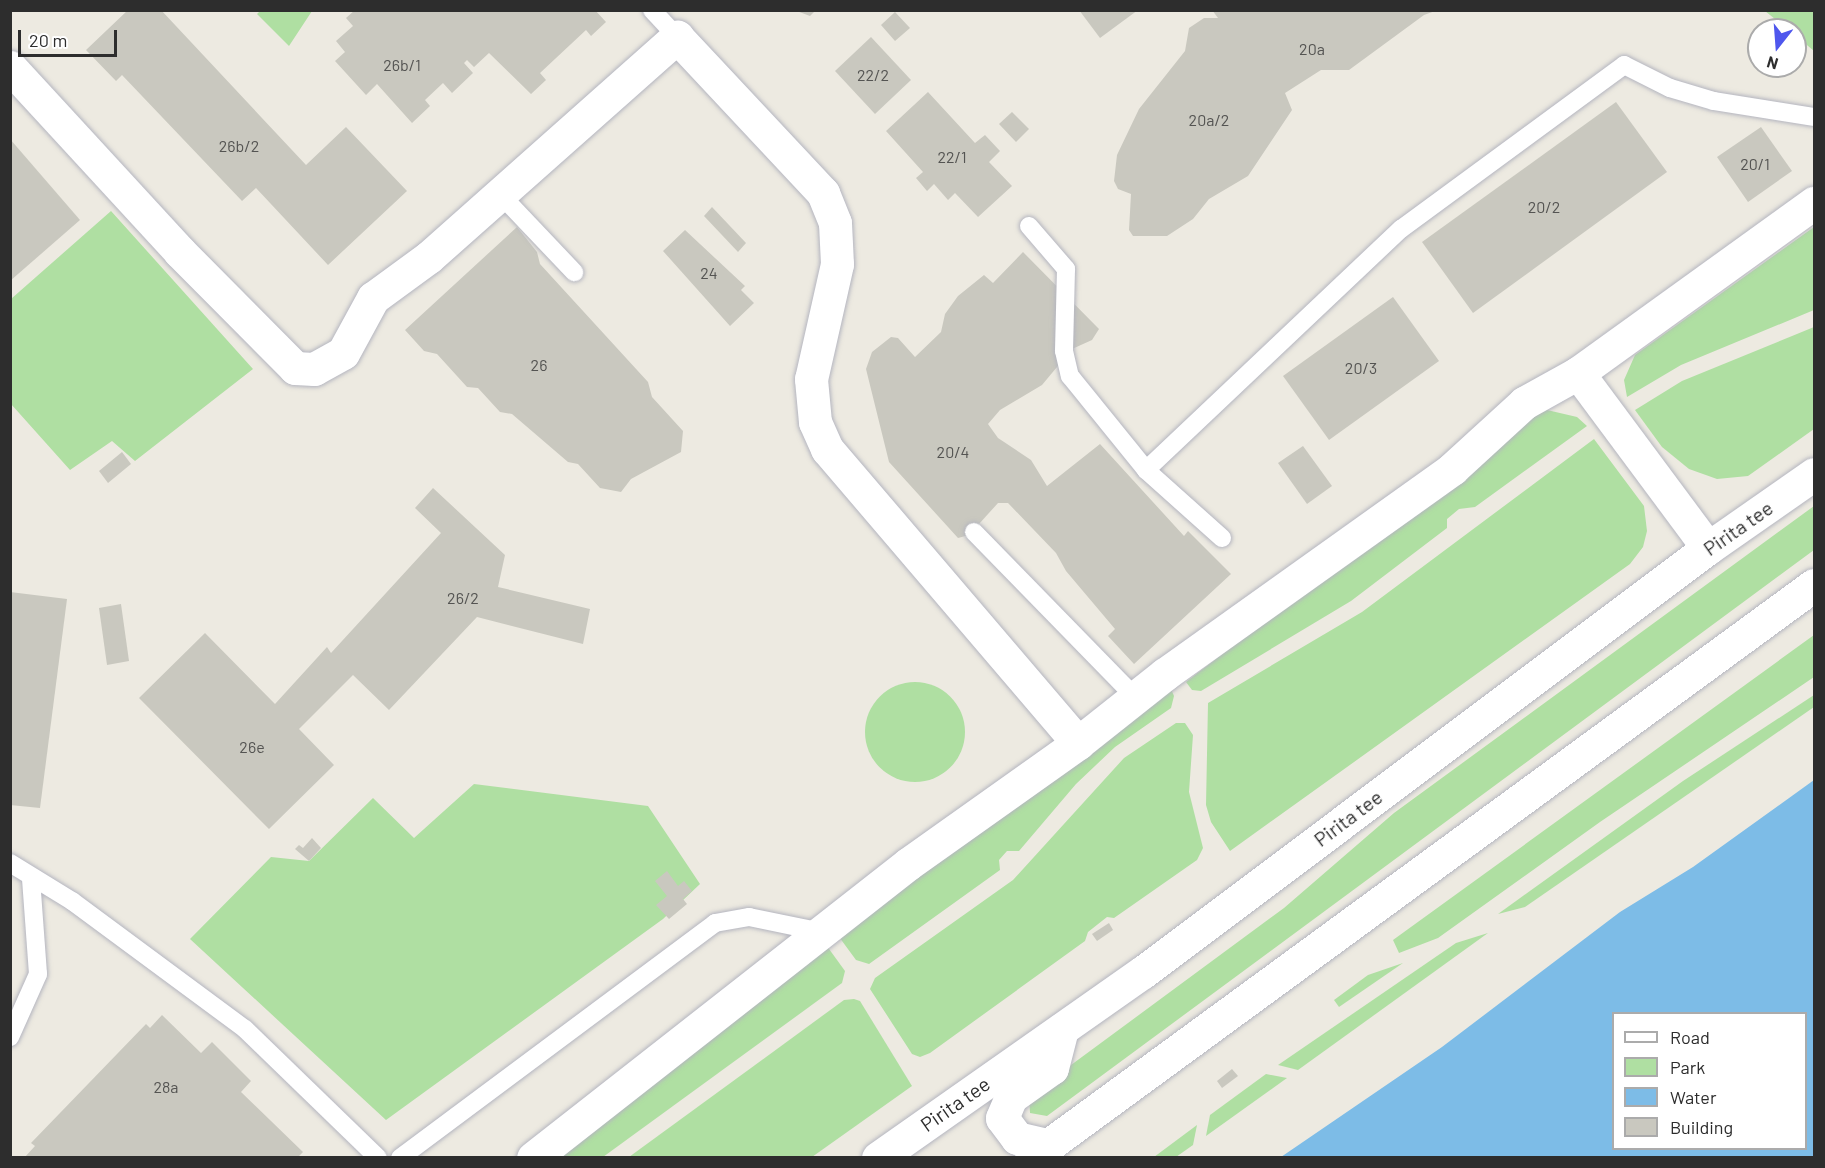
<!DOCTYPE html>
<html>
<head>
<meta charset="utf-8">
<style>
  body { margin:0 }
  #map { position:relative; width:1825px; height:1168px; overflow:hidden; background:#edeae1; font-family:Barlow,sans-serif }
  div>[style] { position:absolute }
  .green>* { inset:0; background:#afdfa2 }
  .round { border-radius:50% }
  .water>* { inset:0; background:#7dbce7 }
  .building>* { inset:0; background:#c9c8bf }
  .roads { filter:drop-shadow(0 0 2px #b4b5bf) drop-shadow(0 0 2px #b4b5bf) }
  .lane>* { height:18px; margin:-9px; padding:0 9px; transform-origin:9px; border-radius:9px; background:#fff }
  .street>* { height:33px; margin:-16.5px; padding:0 16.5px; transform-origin:16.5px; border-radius:16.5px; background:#fff }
  .secondary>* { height:33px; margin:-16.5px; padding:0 16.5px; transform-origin:16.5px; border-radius:16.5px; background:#fff }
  span { translate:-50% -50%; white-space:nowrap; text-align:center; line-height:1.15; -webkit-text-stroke:5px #fff; paint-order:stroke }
  .number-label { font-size:16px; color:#545452 }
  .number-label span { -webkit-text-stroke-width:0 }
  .street-label { font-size:20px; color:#2d2d2d }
  .frame { position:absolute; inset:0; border:12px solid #2d2d2d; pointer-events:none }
  .legend { position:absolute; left:1612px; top:1012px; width:195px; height:138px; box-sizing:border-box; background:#fff; border:2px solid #ababab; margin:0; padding:8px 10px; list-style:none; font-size:18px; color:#2d2d2d }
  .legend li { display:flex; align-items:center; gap:12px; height:30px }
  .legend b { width:30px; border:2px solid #ababab }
  .north { position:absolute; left:1747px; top:18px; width:60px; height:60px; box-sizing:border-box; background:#fff; border:2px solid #ababab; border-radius:50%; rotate:197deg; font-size:16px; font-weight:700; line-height:24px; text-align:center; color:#2d2d2d }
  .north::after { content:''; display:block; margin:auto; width:21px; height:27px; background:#4f57ed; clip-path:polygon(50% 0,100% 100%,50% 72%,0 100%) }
  .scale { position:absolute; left:18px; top:30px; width:99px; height:27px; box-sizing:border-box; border:3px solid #2d2d2d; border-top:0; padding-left:8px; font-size:18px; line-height:21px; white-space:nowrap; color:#2d2d2d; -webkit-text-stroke:4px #fff; paint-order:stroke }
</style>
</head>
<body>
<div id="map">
  <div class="green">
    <div style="clip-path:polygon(260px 11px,260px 10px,312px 11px,289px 46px,257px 14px)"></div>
    <div style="clip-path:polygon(1765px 11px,1814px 11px,1814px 51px,1795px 35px,1795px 30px,1789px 30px)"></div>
    <div style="clip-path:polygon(111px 211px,253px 369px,135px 461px,112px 441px,70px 470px,11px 404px,11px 299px)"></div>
    <div style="clip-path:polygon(1814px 227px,1814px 310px,1681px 365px,1627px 397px,1624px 380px,1635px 355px)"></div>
    <div style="clip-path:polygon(1814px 327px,1814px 429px,1748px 476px,1717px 479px,1689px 469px,1662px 447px,1635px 410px,1682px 381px)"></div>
    <div style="clip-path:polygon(1547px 410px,1577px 417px,1587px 426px,1475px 507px,1459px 509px,1447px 519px,1447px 528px,1351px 601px,1201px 691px,1192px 690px,1186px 682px,1533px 415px)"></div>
    <div style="clip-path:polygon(1594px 439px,1644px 506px,1647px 531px,1643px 547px,1630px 564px,1230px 851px,1211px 822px,1206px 805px,1208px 703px,1362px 612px)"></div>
    <div style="clip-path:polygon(1814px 506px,1814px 550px,1047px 1116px,1030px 1113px,1029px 1096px,1284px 908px,1394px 813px)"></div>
    <div style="clip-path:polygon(1814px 635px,1814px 677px,1600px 822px,1438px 938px,1399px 953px,1393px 940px)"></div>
    <div class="round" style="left:865px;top:682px;width:100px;height:100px"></div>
    <div style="clip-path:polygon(1171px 689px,1174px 696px,1171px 708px,1115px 747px,1076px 784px,1019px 851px,1007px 851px,999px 860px,1000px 870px,869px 964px,856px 960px,834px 930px)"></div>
    <div style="clip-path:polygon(1814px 695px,1814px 707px,1525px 907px,1498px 914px,1683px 781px)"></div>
    <div style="clip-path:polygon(1176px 723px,1185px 723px,1193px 735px,1189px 792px,1203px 848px,1197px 860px,1114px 918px,1107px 917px,1088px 932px,1085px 941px,930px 1053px,920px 1057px,912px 1054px,870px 989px,875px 978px,1013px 880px,1124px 758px)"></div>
    <div style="clip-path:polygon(474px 784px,648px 806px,700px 884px,663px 919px,386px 1120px,190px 939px,271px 857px,309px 861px,373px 798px,414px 838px)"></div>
    <div style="clip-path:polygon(1488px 933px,1298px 1070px,1278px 1065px,1456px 943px)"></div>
    <div style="clip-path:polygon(824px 942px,845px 971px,842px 983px,603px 1157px,548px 1158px)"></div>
    <div style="clip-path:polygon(1403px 963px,1339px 1007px,1334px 1000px,1368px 975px)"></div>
    <div style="clip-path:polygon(854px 999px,860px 1001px,912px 1086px,812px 1157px,629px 1157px,844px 1000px)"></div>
    <div style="clip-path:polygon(1266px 1074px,1287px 1078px,1206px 1136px,1210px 1115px)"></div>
    <div style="clip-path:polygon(1197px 1125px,1193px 1145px,1176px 1157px,1154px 1157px)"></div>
  </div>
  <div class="water">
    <div style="clip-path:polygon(evenodd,1814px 780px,1814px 1157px,1281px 1157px,1442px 1047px,1620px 912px,1693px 867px,1814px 780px,1614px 1014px,1806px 1014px,1806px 1148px,1614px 1148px,1614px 1014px)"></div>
  </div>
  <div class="building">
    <div style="clip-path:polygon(128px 10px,161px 10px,306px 165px,346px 127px,407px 191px,328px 265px,256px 188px,242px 201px,122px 75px,116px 81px,86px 50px)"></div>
    <div style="clip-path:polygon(355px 10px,595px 10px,606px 22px,591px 36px,586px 30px,540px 73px,546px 80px,531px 94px,489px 53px,474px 67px,467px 60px,464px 63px,473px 73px,452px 93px,443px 83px,425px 100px,430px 106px,412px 123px,377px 84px,366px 95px,335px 61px,345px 52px,336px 41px,353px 26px,346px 18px)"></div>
    <div style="clip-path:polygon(794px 10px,816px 10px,810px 16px)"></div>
    <div style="clip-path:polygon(1079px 10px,1138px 10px,1100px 38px)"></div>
    <div style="clip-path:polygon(1212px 10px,1435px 11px,1424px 15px,1349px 70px,1321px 70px,1285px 93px,1292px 110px,1248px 176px,1209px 199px,1193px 219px,1167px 236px,1133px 236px,1129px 230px,1131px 194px,1118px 189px,1114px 181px,1117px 155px,1139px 109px,1185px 51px,1189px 28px,1204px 18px,1218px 18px)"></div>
    <div style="clip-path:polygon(895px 12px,910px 28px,895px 41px,881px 25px)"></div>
    <div style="clip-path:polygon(871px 37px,911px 80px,875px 114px,835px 71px)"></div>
    <div style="clip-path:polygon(928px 92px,975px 143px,985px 135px,1000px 151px,989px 162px,1012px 186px,978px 217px,955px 193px,948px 200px,934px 184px,927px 191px,916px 178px,923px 172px,886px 131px)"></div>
    <div style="clip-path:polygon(1616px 102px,1667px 172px,1473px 313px,1422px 242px)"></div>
    <div style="clip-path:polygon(1012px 112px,1029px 129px,1016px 142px,999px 124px)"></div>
    <div style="clip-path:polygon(1761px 127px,1792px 171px,1748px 202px,1717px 157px)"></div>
    <div style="clip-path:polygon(10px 139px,80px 220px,10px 281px)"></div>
    <div style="clip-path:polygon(712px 207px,746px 243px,738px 252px,704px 216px)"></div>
    <div style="clip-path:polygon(517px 227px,537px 252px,540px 264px,648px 382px,652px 397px,683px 431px,681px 452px,631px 479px,621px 492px,600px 488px,578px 464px,568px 462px,512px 414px,500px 412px,478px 388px,467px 387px,437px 354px,424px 351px,405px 330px)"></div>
    <div style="clip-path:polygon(685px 230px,745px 286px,741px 290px,754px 303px,730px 326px,663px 251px)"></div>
    <div style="clip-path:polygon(1023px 252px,1099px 329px,1092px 340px,1072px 349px,1042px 385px,1000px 410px,988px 424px,998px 438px,1031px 460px,1047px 486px,1100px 444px,1184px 536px,1188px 531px,1231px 574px,1134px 664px,1108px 636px,1115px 629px,1066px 571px,1056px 553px,1008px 503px,998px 503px,969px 535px,958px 538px,889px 462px,866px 369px,872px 352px,891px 337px,898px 338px,915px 357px,941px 332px,945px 314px,958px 296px,984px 275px,993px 283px)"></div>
    <div style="clip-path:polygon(1393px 297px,1439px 361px,1329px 440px,1283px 376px)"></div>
    <div style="clip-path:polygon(1303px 446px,1332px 486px,1307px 504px,1278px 463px)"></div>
    <div style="clip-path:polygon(122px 452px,131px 464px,108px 483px,99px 471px)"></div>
    <div style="clip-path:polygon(433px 488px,505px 555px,498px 587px,590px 609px,583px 644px,477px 617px,389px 710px,353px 675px,299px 729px,334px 765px,269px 829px,139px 698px,205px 633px,275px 704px,327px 647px,331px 653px,441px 533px,415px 508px)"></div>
    <div style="clip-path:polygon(10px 592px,67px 599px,40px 808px,10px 805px)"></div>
    <div style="clip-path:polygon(121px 604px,129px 661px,107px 665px,99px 608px)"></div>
    <div style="clip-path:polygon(312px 838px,321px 848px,309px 861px,295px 849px,299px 845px,303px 848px)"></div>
    <div style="clip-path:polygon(667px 871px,678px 886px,684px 881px,692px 891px,683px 899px,687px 904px,669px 919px,656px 905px,667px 896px,655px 881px)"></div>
    <div style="clip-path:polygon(1109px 923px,1113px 930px,1097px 941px,1092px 934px)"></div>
    <div style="clip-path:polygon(162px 1015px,201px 1053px,212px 1042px,251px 1081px,241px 1092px,303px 1152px,297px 1158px,24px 1158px,35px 1146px,31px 1143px,146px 1024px,150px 1028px)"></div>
    <div style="clip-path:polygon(1232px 1069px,1238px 1076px,1222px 1088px,1217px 1081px)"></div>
  </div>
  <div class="roads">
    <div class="lane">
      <div style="left:652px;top:10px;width:37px;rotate:47deg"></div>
      <div style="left:500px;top:194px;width:108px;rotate:46.5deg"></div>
      <div style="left:1029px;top:226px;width:57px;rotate:49.3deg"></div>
      <div style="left:1066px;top:269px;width:82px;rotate:91.4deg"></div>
      <div style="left:1064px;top:351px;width:26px;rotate:77deg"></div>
      <div style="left:1070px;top:376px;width:121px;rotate:51deg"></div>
      <div style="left:974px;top:532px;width:231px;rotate:45.7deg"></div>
      <div style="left:1222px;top:538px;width:102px;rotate:-138.2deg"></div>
      <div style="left:1146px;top:470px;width:351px;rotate:-43.4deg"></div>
      <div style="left:1401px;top:229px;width:277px;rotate:-36.3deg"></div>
      <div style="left:1624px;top:65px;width:51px;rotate:26.6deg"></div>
      <div style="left:1670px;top:88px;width:46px;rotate:16.5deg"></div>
      <div style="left:1714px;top:101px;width:101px;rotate:9.1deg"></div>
      <div style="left:10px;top:863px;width:73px;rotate:31.5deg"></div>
      <div style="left:72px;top:901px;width:215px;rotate:36.5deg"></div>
      <div style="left:245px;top:1029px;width:185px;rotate:44.1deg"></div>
      <div style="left:10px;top:1037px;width:69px;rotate:-66deg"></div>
      <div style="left:38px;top:974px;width:96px;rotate:-94.2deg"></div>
      <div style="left:400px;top:1158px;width:393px;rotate:-36.7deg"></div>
      <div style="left:715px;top:923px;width:35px;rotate:-10deg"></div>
      <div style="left:749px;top:917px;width:75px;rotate:11.6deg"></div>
    </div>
    <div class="street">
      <div style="left:10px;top:67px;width:250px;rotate:47.4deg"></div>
      <div style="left:179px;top:251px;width:165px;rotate:45.2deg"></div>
      <div style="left:295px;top:368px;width:19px;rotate:3deg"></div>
      <div style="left:314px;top:369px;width:33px;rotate:-29deg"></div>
      <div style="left:343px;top:353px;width:63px;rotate:-61.4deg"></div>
      <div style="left:373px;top:298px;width:69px;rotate:-36.2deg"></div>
      <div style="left:429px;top:257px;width:332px;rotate:-41.6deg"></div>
      <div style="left:677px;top:37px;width:214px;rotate:46.9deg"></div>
      <div style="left:823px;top:193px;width:32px;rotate:68deg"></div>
      <div style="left:835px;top:223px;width:41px;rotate:87.2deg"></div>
      <div style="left:837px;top:264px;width:118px;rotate:102.7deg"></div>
      <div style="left:811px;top:379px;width:43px;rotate:84.7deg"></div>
      <div style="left:815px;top:422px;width:30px;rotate:66deg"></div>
      <div style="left:827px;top:449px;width:387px;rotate:49.5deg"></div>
      <div style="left:1578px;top:373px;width:218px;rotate:53.4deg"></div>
      <div style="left:533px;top:1158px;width:477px;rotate:-38.1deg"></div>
      <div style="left:908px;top:864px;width:209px;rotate:-35.4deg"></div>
      <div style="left:1078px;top:743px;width:111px;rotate:-38.4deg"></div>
      <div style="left:1165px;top:674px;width:353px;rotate:-35.5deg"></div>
      <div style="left:1452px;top:469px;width:98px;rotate:-42.5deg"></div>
      <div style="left:1524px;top:403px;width:62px;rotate:-29.1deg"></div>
      <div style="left:1578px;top:373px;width:291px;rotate:-35.8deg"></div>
    </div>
    <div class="secondary">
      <div style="left:1047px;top:1145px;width:31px;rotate:-167deg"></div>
      <div style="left:1017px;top:1138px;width:25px;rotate:-127deg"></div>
      <div style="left:1002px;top:1118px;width:23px;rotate:-67deg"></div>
      <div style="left:1011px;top:1097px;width:50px;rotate:-35.3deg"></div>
      <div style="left:1052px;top:1068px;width:40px;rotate:-75.6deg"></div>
      <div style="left:878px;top:1158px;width:324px;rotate:-35.1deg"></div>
      <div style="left:1143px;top:972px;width:706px;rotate:-36.89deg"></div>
      <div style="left:1708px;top:548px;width:129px;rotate:-34.9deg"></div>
      <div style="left:1031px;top:1158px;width:970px;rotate:-36.2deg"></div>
    </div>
  </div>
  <div class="number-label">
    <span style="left:1312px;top:49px">20a</span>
    <span style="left:402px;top:65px">26b/1</span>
    <span style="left:873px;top:75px">22/2</span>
    <span style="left:1209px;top:120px">20a/2</span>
    <span style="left:239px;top:146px">26b/2</span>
    <span style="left:952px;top:157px">22/1</span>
    <span style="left:1755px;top:164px">20/1</span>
    <span style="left:1544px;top:207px">20/2</span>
    <span style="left:709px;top:273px">24</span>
    <span style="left:539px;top:365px">26</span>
    <span style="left:1361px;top:368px">20/3</span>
    <span style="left:953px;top:452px">20/4</span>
    <span style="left:463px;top:598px">26/2</span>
    <span style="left:252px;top:747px">26e</span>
    <span style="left:166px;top:1087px">28a</span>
  </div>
  <div class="street-label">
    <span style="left:1738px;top:528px;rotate:-35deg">Pirita tee</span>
    <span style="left:1348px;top:818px;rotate:-37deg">Pirita tee</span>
    <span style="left:955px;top:1104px;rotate:-35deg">Pirita tee</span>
  </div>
  <div class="frame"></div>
  <ul class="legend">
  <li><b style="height:8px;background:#fff"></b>Road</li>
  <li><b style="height:16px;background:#afdfa2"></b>Park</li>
  <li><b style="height:16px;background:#7dbce7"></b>Water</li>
  <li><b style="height:16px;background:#c9c8bf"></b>Building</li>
  </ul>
  <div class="north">N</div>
  <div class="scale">20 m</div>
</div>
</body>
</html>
